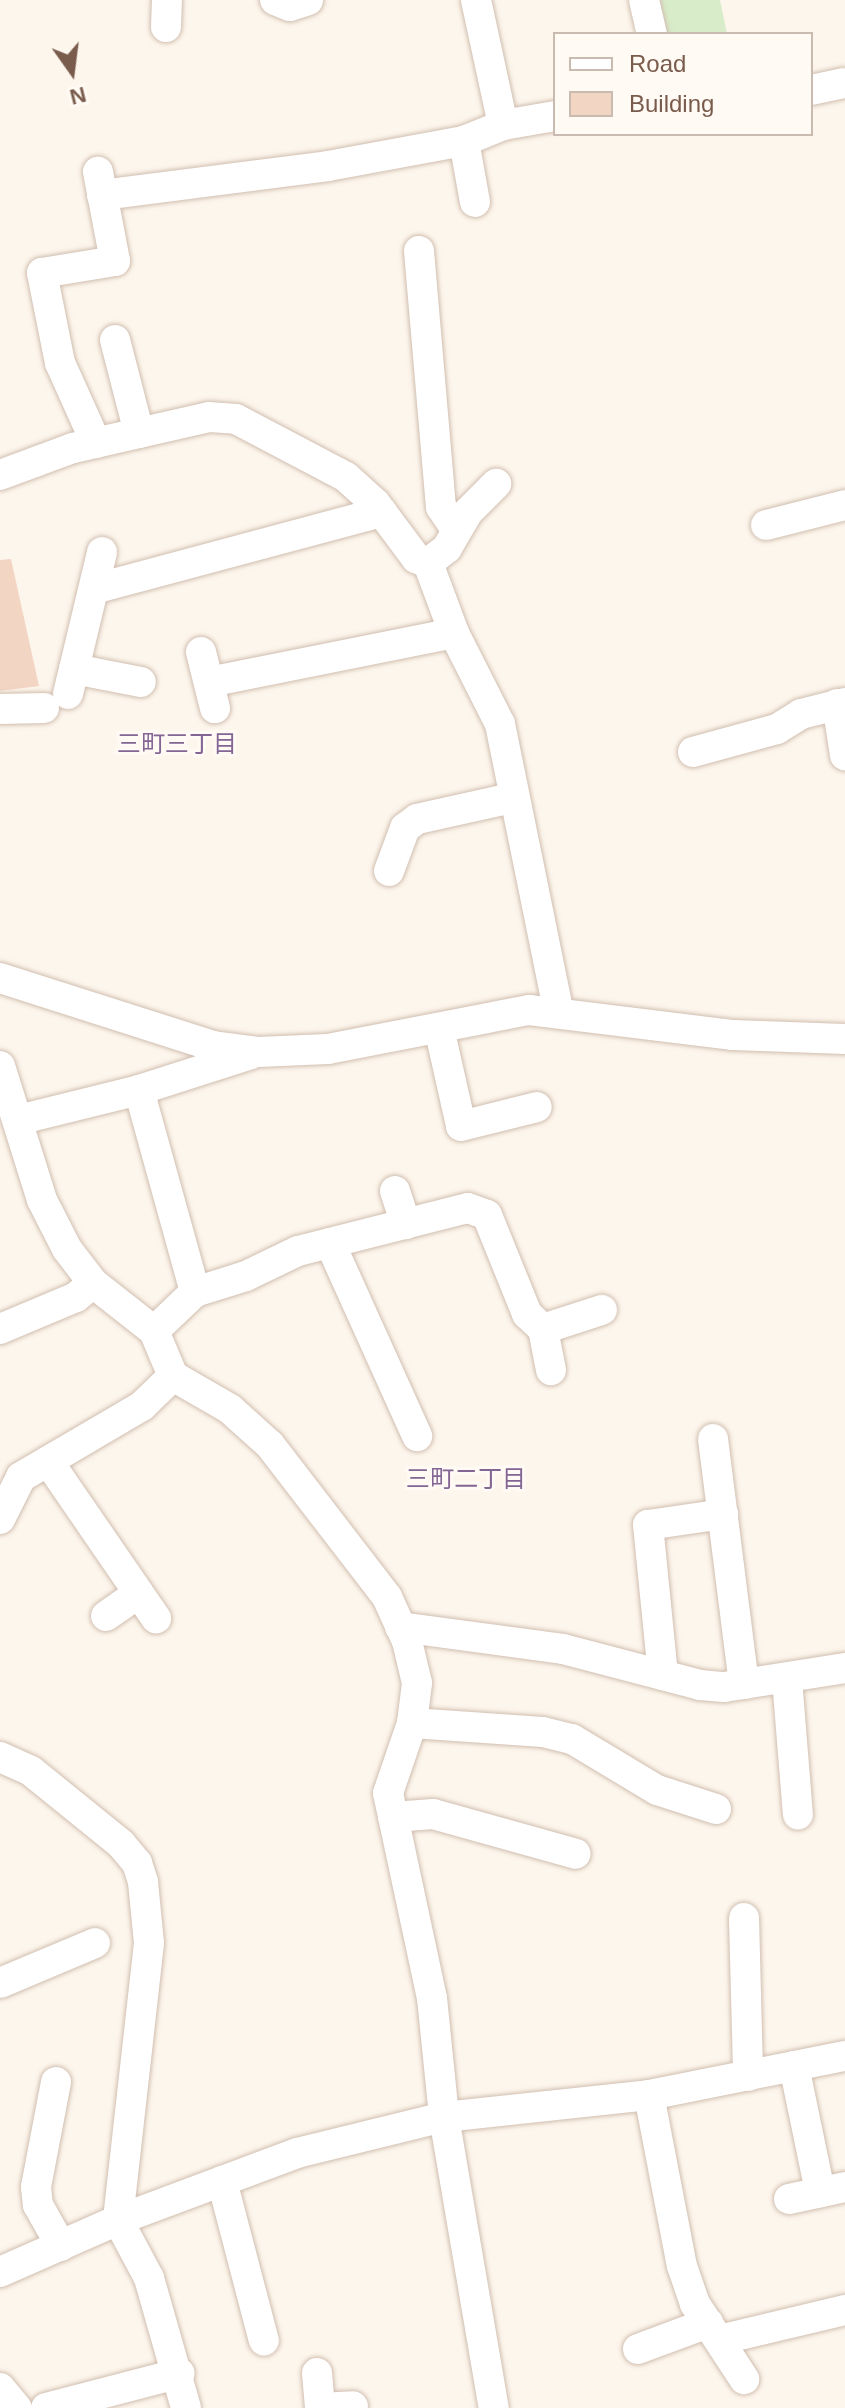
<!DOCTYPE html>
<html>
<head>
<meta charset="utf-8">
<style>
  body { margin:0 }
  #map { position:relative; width:845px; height:2408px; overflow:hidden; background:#fdf6ec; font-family:Arial,"Noto Sans JP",sans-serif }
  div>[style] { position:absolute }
  .green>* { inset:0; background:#d8ecc9 }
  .building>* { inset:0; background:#f3d5c3 }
  .roads { filter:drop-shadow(0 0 2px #d1beb0) drop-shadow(0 0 2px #d1beb0) }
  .minor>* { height:30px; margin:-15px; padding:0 15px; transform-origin:15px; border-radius:15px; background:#fff }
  span { translate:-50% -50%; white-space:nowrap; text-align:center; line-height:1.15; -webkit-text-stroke:6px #fffaf3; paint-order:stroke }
  .neighbourhood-label { font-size:24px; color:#846695 }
  .legend { position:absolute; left:553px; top:32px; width:260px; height:104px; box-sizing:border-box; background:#fffaf3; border:2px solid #cabbb1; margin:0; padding:10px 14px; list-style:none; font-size:24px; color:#7a5c4d }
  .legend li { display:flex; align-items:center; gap:16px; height:40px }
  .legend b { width:40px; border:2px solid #cabbb1 }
  .north { position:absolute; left:32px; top:32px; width:80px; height:80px; -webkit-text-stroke:6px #fffaf3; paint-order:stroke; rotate:166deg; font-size:22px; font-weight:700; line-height:32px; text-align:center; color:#7a5c4d }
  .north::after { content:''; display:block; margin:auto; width:28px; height:36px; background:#7a5c4d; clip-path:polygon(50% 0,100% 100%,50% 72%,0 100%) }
</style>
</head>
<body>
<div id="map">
  <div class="green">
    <div style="clip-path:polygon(655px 0,720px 0,727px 34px,662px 34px)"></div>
  </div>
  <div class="building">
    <div style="clip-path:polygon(11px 559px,39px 686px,0 691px,0 560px)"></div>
  </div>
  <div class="roads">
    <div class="minor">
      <div style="left:275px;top:0;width:16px;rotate:22deg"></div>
      <div style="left:290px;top:6px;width:19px;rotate:-18deg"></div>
      <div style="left:476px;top:0;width:128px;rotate:77.8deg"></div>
      <div style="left:644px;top:0;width:35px;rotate:77deg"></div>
      <div style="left:166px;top:27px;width:27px;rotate:-88deg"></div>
      <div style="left:811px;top:90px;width:33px;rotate:-12deg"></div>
      <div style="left:464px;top:141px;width:62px;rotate:79.8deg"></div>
      <div style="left:102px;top:195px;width:228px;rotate:-7.3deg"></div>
      <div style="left:328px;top:166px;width:138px;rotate:-10.4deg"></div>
      <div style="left:464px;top:141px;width:42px;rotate:-22.3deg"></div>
      <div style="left:503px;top:125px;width:53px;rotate:-9.8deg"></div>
      <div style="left:419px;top:251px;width:257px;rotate:85.1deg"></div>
      <div style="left:441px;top:507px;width:27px;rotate:56deg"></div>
      <div style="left:115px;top:340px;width:96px;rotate:75.5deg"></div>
      <div style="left:96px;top:443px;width:88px;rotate:-114.2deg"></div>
      <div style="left:60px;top:363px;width:92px;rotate:-101.3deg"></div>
      <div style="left:42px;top:273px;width:74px;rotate:-9.3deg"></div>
      <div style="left:115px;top:261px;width:91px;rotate:-100.8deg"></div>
      <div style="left:0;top:475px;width:78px;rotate:-20.3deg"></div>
      <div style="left:73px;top:448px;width:139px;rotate:-12.8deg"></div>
      <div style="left:209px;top:417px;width:27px;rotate:4deg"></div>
      <div style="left:236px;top:419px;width:124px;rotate:27.8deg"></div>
      <div style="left:346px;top:477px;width:39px;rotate:42deg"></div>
      <div style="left:375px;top:503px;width:69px;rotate:53.3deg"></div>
      <div style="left:416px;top:558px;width:13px;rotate:23deg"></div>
      <div style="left:428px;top:563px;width:24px;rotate:-38deg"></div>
      <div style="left:447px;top:548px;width:42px;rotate:-59.7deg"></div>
      <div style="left:468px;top:512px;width:40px;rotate:-45deg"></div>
      <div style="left:766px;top:525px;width:81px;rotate:-14.2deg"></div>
      <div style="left:428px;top:563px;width:75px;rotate:69.6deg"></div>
      <div style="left:454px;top:633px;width:102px;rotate:63.2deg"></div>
      <div style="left:500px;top:724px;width:292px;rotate:78.5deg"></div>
      <div style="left:94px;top:589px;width:298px;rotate:-15deg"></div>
      <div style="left:201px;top:652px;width:58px;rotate:76deg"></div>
      <div style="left:74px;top:669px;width:68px;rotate:11deg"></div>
      <div style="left:209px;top:682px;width:250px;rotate:-11.3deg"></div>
      <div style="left:68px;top:694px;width:146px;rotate:-76.5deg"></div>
      <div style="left:837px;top:704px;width:52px;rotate:81.1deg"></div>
      <div style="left:0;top:709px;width:44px;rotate:-1.3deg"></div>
      <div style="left:693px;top:752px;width:87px;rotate:-15.3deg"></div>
      <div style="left:777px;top:729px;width:28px;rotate:-32deg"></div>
      <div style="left:801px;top:714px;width:45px;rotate:-14deg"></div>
      <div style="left:389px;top:871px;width:46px;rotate:-69.6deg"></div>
      <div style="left:405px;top:828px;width:15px;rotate:-37deg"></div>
      <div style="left:417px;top:819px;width:97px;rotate:-12.5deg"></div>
      <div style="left:0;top:978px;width:224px;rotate:17.7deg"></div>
      <div style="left:213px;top:1046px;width:45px;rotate:7.6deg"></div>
      <div style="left:258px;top:1052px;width:70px;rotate:-2.5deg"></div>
      <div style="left:328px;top:1049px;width:205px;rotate:-11deg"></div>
      <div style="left:529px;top:1010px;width:206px;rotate:7deg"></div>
      <div style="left:733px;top:1035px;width:112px;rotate:2deg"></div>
      <div style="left:439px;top:1028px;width:100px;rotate:77.3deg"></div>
      <div style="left:461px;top:1126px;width:78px;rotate:-14deg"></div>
      <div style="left:0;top:1066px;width:140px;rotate:72.6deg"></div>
      <div style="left:42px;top:1200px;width:55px;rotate:63deg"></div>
      <div style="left:67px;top:1249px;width:43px;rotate:52.6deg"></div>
      <div style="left:93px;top:1283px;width:78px;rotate:38.2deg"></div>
      <div style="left:154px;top:1331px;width:49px;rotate:67.1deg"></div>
      <div style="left:173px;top:1376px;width:66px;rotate:30.1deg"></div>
      <div style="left:230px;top:1409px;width:54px;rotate:42deg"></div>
      <div style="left:270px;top:1445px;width:192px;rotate:52.4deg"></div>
      <div style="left:387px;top:1597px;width:48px;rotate:65.6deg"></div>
      <div style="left:407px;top:1641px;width:43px;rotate:76.6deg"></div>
      <div style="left:417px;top:1683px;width:40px;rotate:97.1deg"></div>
      <div style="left:412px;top:1723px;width:74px;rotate:108.9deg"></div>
      <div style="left:388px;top:1793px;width:210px;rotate:77.9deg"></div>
      <div style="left:432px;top:1998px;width:120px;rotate:84.2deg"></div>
      <div style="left:444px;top:2117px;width:295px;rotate:80.3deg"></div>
      <div style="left:139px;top:1090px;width:210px;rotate:74.5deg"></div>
      <div style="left:18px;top:1120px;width:125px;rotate:-13.9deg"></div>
      <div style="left:139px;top:1090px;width:118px;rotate:-17.8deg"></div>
      <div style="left:395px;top:1191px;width:35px;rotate:72deg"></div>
      <div style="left:330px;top:1243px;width:212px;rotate:65.7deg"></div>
      <div style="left:0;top:1329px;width:82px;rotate:-22.8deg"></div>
      <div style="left:76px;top:1297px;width:22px;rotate:-39deg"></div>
      <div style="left:543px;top:1329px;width:62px;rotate:-17.9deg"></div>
      <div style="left:154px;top:1331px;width:57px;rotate:-43.6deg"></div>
      <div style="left:195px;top:1292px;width:53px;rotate:-17.4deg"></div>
      <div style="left:246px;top:1276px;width:58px;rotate:-25.7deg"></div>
      <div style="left:298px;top:1251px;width:175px;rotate:-14.2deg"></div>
      <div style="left:468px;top:1208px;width:20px;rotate:20deg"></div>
      <div style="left:487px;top:1215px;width:107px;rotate:68deg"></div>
      <div style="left:527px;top:1314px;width:22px;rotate:43deg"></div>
      <div style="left:543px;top:1329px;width:42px;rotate:79deg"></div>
      <div style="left:713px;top:1439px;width:247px;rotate:82.8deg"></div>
      <div style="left:48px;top:1461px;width:191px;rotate:55.5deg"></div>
      <div style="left:0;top:1519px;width:47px;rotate:-63.4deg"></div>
      <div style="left:21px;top:1477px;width:140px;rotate:-30.4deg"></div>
      <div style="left:142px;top:1406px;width:43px;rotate:-44.1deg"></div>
      <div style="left:106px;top:1616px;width:39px;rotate:-35deg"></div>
      <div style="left:400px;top:1627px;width:164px;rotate:7.7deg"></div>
      <div style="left:563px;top:1649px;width:142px;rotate:14.7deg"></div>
      <div style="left:700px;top:1685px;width:24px;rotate:5deg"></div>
      <div style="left:724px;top:1687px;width:122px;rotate:-8.9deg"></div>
      <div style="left:663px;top:1675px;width:151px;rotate:-95.7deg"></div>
      <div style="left:648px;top:1525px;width:76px;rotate:-8.3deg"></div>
      <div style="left:787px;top:1679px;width:136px;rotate:85.4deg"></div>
      <div style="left:412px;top:1723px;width:131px;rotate:3.9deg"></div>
      <div style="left:543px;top:1732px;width:30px;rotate:14deg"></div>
      <div style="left:572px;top:1739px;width:99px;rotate:31deg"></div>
      <div style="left:657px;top:1790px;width:62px;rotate:17.9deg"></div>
      <div style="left:0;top:1757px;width:34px;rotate:24deg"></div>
      <div style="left:31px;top:1771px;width:116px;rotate:39deg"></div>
      <div style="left:121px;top:1844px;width:25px;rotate:50deg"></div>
      <div style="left:137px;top:1863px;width:20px;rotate:72deg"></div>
      <div style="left:143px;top:1882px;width:61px;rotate:84.4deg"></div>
      <div style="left:149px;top:1943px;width:279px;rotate:96.4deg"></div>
      <div style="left:118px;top:2220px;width:66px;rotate:61.9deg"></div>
      <div style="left:149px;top:2278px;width:135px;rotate:74.1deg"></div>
      <div style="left:393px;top:1817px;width:40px;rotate:-4.3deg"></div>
      <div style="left:433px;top:1814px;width:148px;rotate:15.6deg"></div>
      <div style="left:744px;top:1918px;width:158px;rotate:88.5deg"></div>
      <div style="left:0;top:1983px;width:103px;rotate:-22.8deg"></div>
      <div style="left:794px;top:2066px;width:129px;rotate:78.3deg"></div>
      <div style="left:56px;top:2082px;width:107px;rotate:100.8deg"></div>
      <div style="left:36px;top:2187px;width:18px;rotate:84deg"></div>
      <div style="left:38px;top:2205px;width:47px;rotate:60.7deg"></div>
      <div style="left:649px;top:2095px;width:174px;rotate:79.1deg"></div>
      <div style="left:682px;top:2266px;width:40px;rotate:71.1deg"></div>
      <div style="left:695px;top:2304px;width:90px;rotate:56.8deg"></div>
      <div style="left:222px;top:2181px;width:165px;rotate:75.3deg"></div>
      <div style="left:789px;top:2199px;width:57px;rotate:-12.1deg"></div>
      <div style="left:0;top:2272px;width:129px;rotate:-23.8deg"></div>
      <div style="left:118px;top:2220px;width:191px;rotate:-20.5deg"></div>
      <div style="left:297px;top:2153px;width:151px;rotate:-13.8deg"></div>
      <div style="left:444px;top:2117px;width:206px;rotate:-6.1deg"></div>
      <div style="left:649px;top:2095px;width:200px;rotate:-11.3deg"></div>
      <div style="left:719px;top:2340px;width:130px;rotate:-13.4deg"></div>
      <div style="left:638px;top:2349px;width:75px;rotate:-20.4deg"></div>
      <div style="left:317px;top:2373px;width:35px;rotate:85deg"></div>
      <div style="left:0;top:2388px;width:26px;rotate:50deg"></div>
      <div style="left:46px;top:2408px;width:138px;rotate:-14.6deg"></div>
      <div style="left:320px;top:2408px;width:33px;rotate:-3deg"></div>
    </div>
  </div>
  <div class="neighbourhood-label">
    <span style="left:177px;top:744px">三町三丁目</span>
    <span style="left:466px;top:1479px">三町二丁目</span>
  </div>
  <ul class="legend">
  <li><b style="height:10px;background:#fff"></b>Road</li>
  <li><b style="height:22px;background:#f3d5c3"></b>Building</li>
  </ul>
  <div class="north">N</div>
</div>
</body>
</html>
